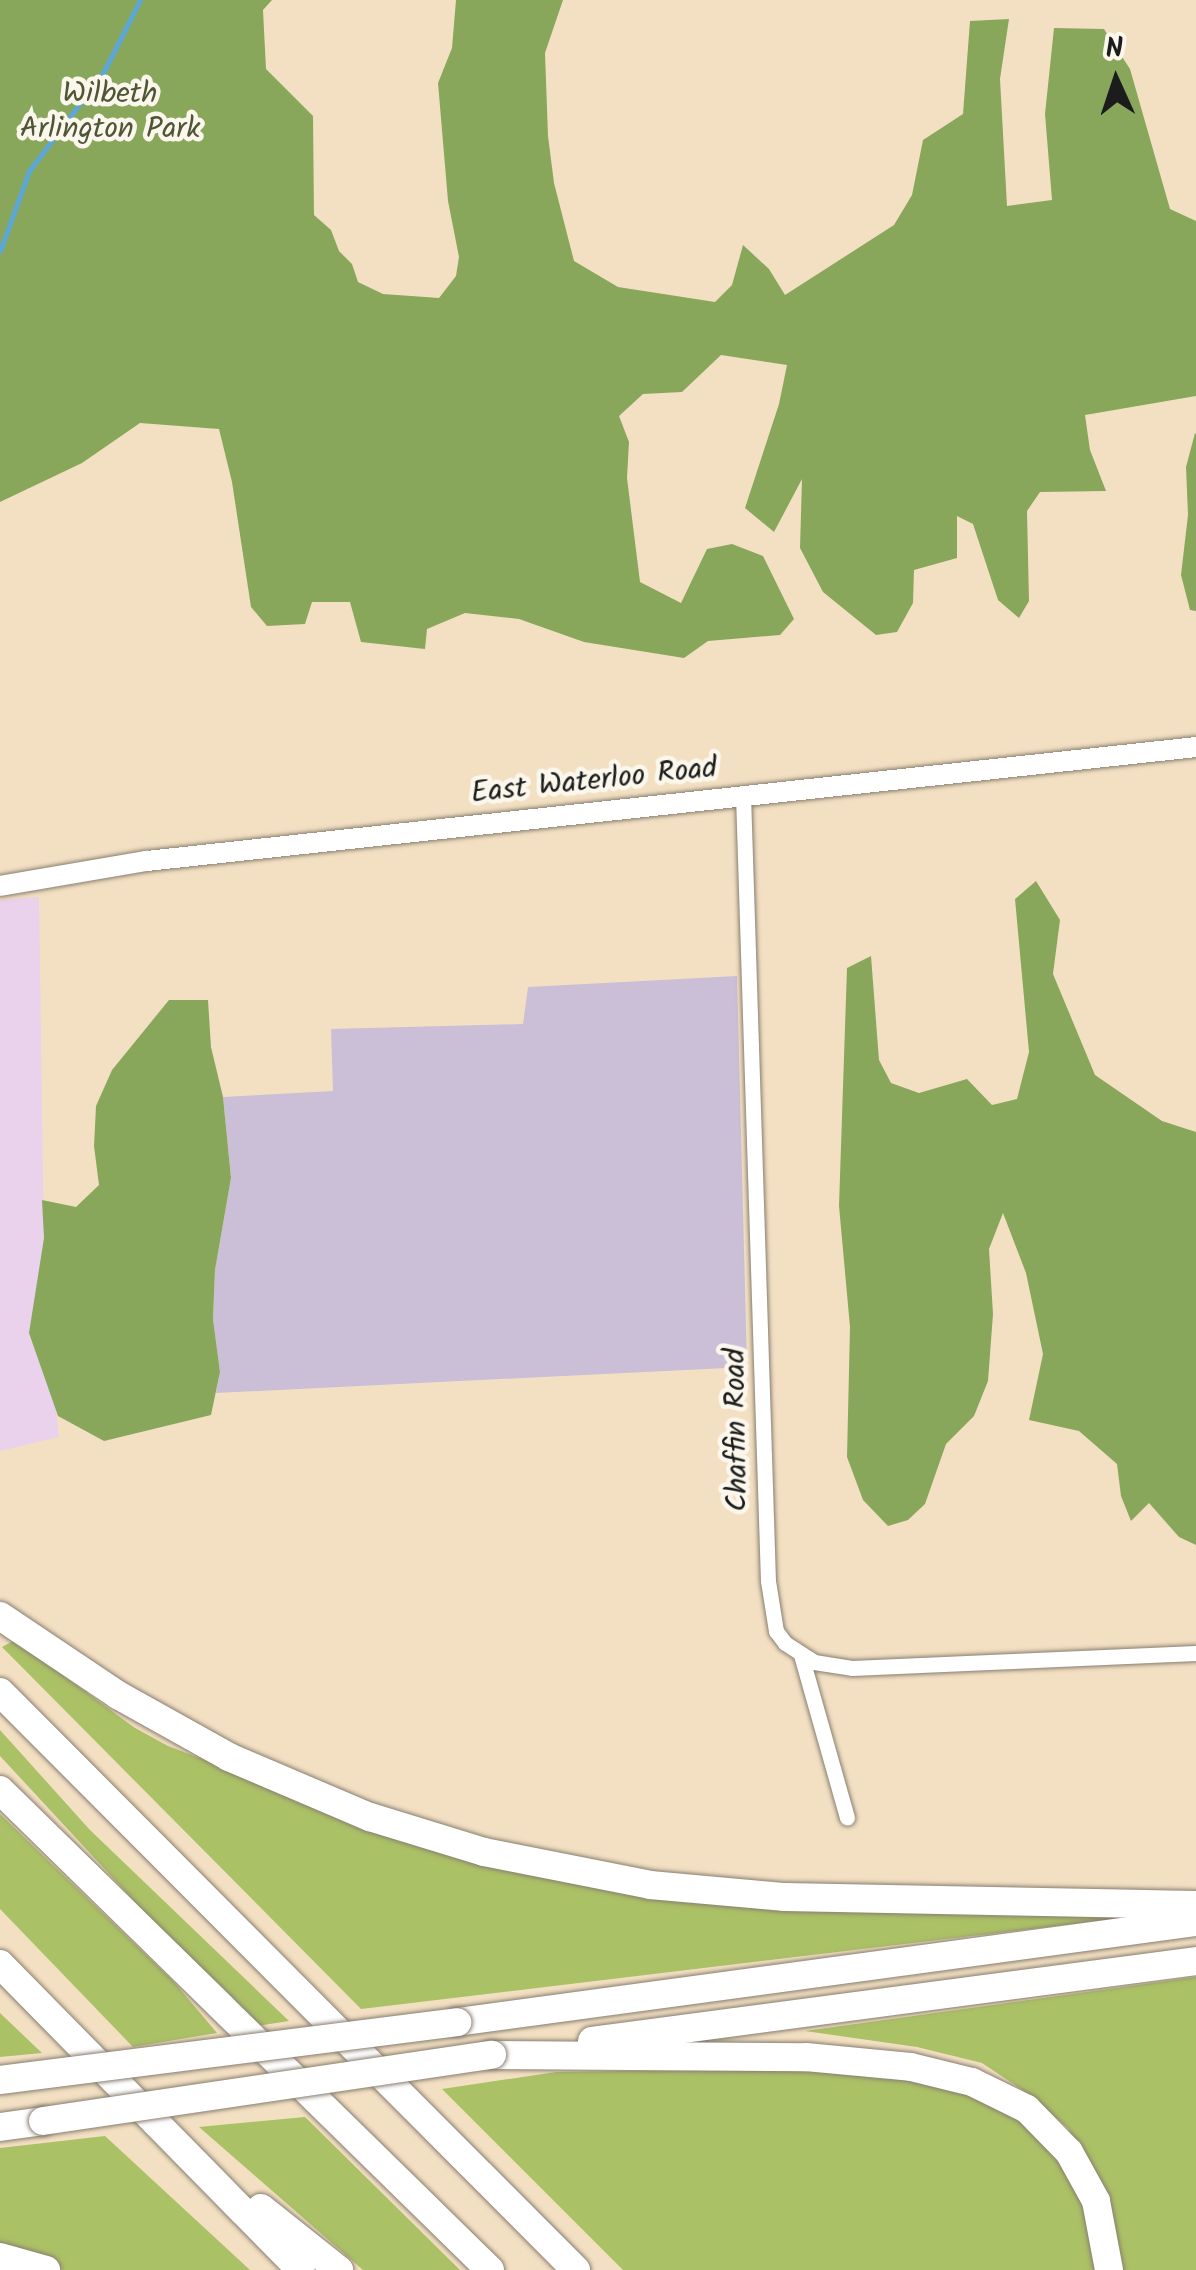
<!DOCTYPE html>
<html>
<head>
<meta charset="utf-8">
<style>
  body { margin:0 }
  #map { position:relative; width:1196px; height:2270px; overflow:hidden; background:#f3e0c3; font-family:Kalam,sans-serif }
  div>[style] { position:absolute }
  .built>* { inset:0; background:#ead1ec }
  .industrial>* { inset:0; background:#cabfd6 }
  .green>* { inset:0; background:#abc166 }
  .forest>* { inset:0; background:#88a75b }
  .stream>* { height:5px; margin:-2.5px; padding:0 2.5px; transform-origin:2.5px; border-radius:2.5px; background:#5ca7d4 }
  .roads { filter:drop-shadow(0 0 2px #887e70) drop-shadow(0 0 2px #887e70) }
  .minor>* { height:15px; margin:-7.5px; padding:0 7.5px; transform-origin:7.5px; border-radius:7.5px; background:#fff }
  .secondary>* { height:20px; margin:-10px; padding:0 10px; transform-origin:10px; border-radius:10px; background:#fff }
  .motorway>* { height:28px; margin:-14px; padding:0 14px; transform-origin:14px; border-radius:14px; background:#fff }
  .bridges { filter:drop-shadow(0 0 2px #887e70) drop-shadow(0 0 2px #887e70) }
  .motorway-bridge>* { height:28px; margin:-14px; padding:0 14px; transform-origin:14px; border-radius:14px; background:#fff }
  span { translate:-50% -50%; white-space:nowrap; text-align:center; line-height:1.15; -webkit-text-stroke:9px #fbf7ec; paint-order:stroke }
  .park-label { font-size:30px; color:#4e5636 }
  .street-label { font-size:30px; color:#1c1c1c }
  .north { position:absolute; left:1066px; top:30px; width:100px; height:100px; -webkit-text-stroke:8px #fbf7ec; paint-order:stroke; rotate:357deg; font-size:28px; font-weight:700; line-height:40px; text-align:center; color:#1c1c1c }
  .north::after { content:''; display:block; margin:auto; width:35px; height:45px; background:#1c1c1c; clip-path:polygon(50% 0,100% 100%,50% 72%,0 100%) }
</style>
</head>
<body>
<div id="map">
  <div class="built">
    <div style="clip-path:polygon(39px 897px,45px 1318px,59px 1437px,0 1451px,0 900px)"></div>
  </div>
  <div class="industrial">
    <div style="clip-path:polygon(737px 976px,747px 1367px,216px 1393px,220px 1372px,213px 1319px,215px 1270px,231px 1178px,223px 1097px,333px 1091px,331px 1029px,523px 1024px,528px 987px)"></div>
  </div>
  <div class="green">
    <div style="clip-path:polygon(15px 1640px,135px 1728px,168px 1746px,433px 1847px,602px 1888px,1103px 1911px,1114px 1919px,361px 2009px,2px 1647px)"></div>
    <div style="clip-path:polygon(0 1730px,90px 1830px,289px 2021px,251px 2027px,0 1756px)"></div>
    <div style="clip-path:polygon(0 1814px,174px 1982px,217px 2033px,133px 2047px,0 1909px)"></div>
    <div style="clip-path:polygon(1196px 1977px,1196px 2270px,1114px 2270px,1098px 2186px,1068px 2128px,1030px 2095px,982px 2063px,917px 2047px,805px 2031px)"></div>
    <div style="clip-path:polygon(0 2013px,42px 2053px,0 2057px)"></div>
    <div style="clip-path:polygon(762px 2069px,913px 2078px,980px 2094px,1024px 2120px,1063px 2158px,1093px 2221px,1099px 2270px,623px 2270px,442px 2089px,556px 2072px)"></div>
    <div style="clip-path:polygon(305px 2117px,460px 2270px,363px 2270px,199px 2127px)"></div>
    <div style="clip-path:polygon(105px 2136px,250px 2270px,63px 2270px,0 2250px,0 2148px)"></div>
  </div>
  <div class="forest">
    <div style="clip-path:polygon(0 0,272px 0,263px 10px,266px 69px,313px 116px,314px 215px,331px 230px,339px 251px,352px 264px,358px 282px,383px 294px,439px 298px,456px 276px,459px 257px,448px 201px,438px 83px,452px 48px,456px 0,563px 0,545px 53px,548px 136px,554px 183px,574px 261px,618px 287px,715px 302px,732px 285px,743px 245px,769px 269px,785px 295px,894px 225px,912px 195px,923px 140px,963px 114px,970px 21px,1009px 19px,1000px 79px,1007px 206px,1052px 200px,1045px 114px,1054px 28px,1104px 29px,1130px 69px,1170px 209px,1196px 221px,1196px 396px,1085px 415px,1090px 450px,1106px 491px,1040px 492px,1027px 511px,1029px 601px,1019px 618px,998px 600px,973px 524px,957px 516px,957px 558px,914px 570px,913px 603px,897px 632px,876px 635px,823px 592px,800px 548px,802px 479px,774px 532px,745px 508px,779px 404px,787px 365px,721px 355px,682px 392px,643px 394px,619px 416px,629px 442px,627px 478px,640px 582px,681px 603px,707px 549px,732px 544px,763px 556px,794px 619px,780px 635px,708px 641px,684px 658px,584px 642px,519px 619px,465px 613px,427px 629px,425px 649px,361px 642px,350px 602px,312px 602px,305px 624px,267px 626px,251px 607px,232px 482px,219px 429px,140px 423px,82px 463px,0 502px)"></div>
    <div style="clip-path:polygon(1195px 433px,1196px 434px,1196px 611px,1190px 610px,1181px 575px,1188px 515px,1186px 467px)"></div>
    <div style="clip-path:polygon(1036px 881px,1060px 920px,1053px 974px,1095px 1075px,1162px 1121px,1196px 1132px,1196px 1545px,1179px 1537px,1149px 1503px,1131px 1521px,1121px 1496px,1117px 1464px,1079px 1431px,1029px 1420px,1043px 1354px,1026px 1273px,1003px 1213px,989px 1249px,993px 1314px,988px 1381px,974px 1416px,946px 1444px,925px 1504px,908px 1520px,888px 1526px,863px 1500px,847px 1457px,850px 1327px,839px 1206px,847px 968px,871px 956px,879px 1060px,891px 1083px,919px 1093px,967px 1079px,992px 1105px,1017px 1099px,1029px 1052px,1015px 899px)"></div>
    <div style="clip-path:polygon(169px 1000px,208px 1000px,211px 1047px,223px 1097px,231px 1178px,215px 1270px,213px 1319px,220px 1372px,211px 1415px,104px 1441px,58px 1416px,29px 1333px,44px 1238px,42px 1200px,76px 1207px,99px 1185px,94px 1146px,96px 1106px,112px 1070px)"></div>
  </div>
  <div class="stream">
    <div style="left:0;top:251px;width:85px;rotate:-70.1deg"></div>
    <div style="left:29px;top:171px;width:125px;rotate:-53.1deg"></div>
    <div style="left:104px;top:71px;width:80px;rotate:-63.1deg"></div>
  </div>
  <div class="roads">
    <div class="minor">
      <div style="left:743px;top:795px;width:786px;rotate:88.18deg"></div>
      <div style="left:768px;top:1581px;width:51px;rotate:80.9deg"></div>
      <div style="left:776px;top:1631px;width:15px;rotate:53deg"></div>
      <div style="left:785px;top:1643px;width:35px;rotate:33deg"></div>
      <div style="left:814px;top:1662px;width:38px;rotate:9deg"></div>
      <div style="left:852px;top:1668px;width:344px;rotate:-2.5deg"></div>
      <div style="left:801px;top:1655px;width:169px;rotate:74.2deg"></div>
    </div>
    <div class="secondary">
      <div style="left:0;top:886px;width:149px;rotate:-9.7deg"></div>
      <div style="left:147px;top:861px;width:1055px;rotate:-6.2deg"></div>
    </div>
    <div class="motorway">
      <div style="left:0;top:1616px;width:142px;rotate:33.8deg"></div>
      <div style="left:118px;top:1695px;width:127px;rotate:29.2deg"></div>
      <div style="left:229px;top:1757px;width:153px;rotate:23.1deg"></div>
      <div style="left:370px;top:1817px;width:119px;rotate:17.1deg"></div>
      <div style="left:484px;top:1852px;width:169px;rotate:11.2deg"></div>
      <div style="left:650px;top:1885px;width:136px;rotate:5.1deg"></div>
      <div style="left:785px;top:1897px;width:411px;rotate:1.1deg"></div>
      <div style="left:0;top:1692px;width:816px;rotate:45.1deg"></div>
      <div style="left:0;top:1790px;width:686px;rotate:44.41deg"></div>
      <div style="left:0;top:1964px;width:429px;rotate:45.5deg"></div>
      <div style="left:457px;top:2022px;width:746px;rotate:-7.71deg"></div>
      <div style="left:592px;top:2041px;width:609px;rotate:-7.54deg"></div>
      <div style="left:492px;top:2055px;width:314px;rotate:0.4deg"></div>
      <div style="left:806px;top:2057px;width:105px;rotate:5.4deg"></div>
      <div style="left:911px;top:2067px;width:63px;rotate:13.8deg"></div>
      <div style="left:972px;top:2082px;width:61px;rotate:26.1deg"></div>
      <div style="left:1027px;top:2109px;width:60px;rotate:45.7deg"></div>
      <div style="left:1069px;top:2152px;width:56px;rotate:61.1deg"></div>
      <div style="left:1096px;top:2201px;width:70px;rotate:79.3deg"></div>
      <div style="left:0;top:2127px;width:43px;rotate:-7.9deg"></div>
      <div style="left:261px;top:2208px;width:100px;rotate:38.5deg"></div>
      <div style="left:0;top:2257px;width:48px;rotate:15.8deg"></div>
    </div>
  </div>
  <div class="bridges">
    <div class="motorway-bridge">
      <div style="left:0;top:2080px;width:461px;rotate:-7.2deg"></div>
      <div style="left:43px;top:2121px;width:454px;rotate:-8.4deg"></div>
    </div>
  </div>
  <div class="park-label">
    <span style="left:110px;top:111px">Wilbeth<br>Arlington Park</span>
  </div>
  <div class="street-label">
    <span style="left:594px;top:781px;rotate:-6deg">East Waterloo Road</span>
    <span style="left:737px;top:1430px;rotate:-91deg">Chaffin Road</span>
  </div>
  <div class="north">N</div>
</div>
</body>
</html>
